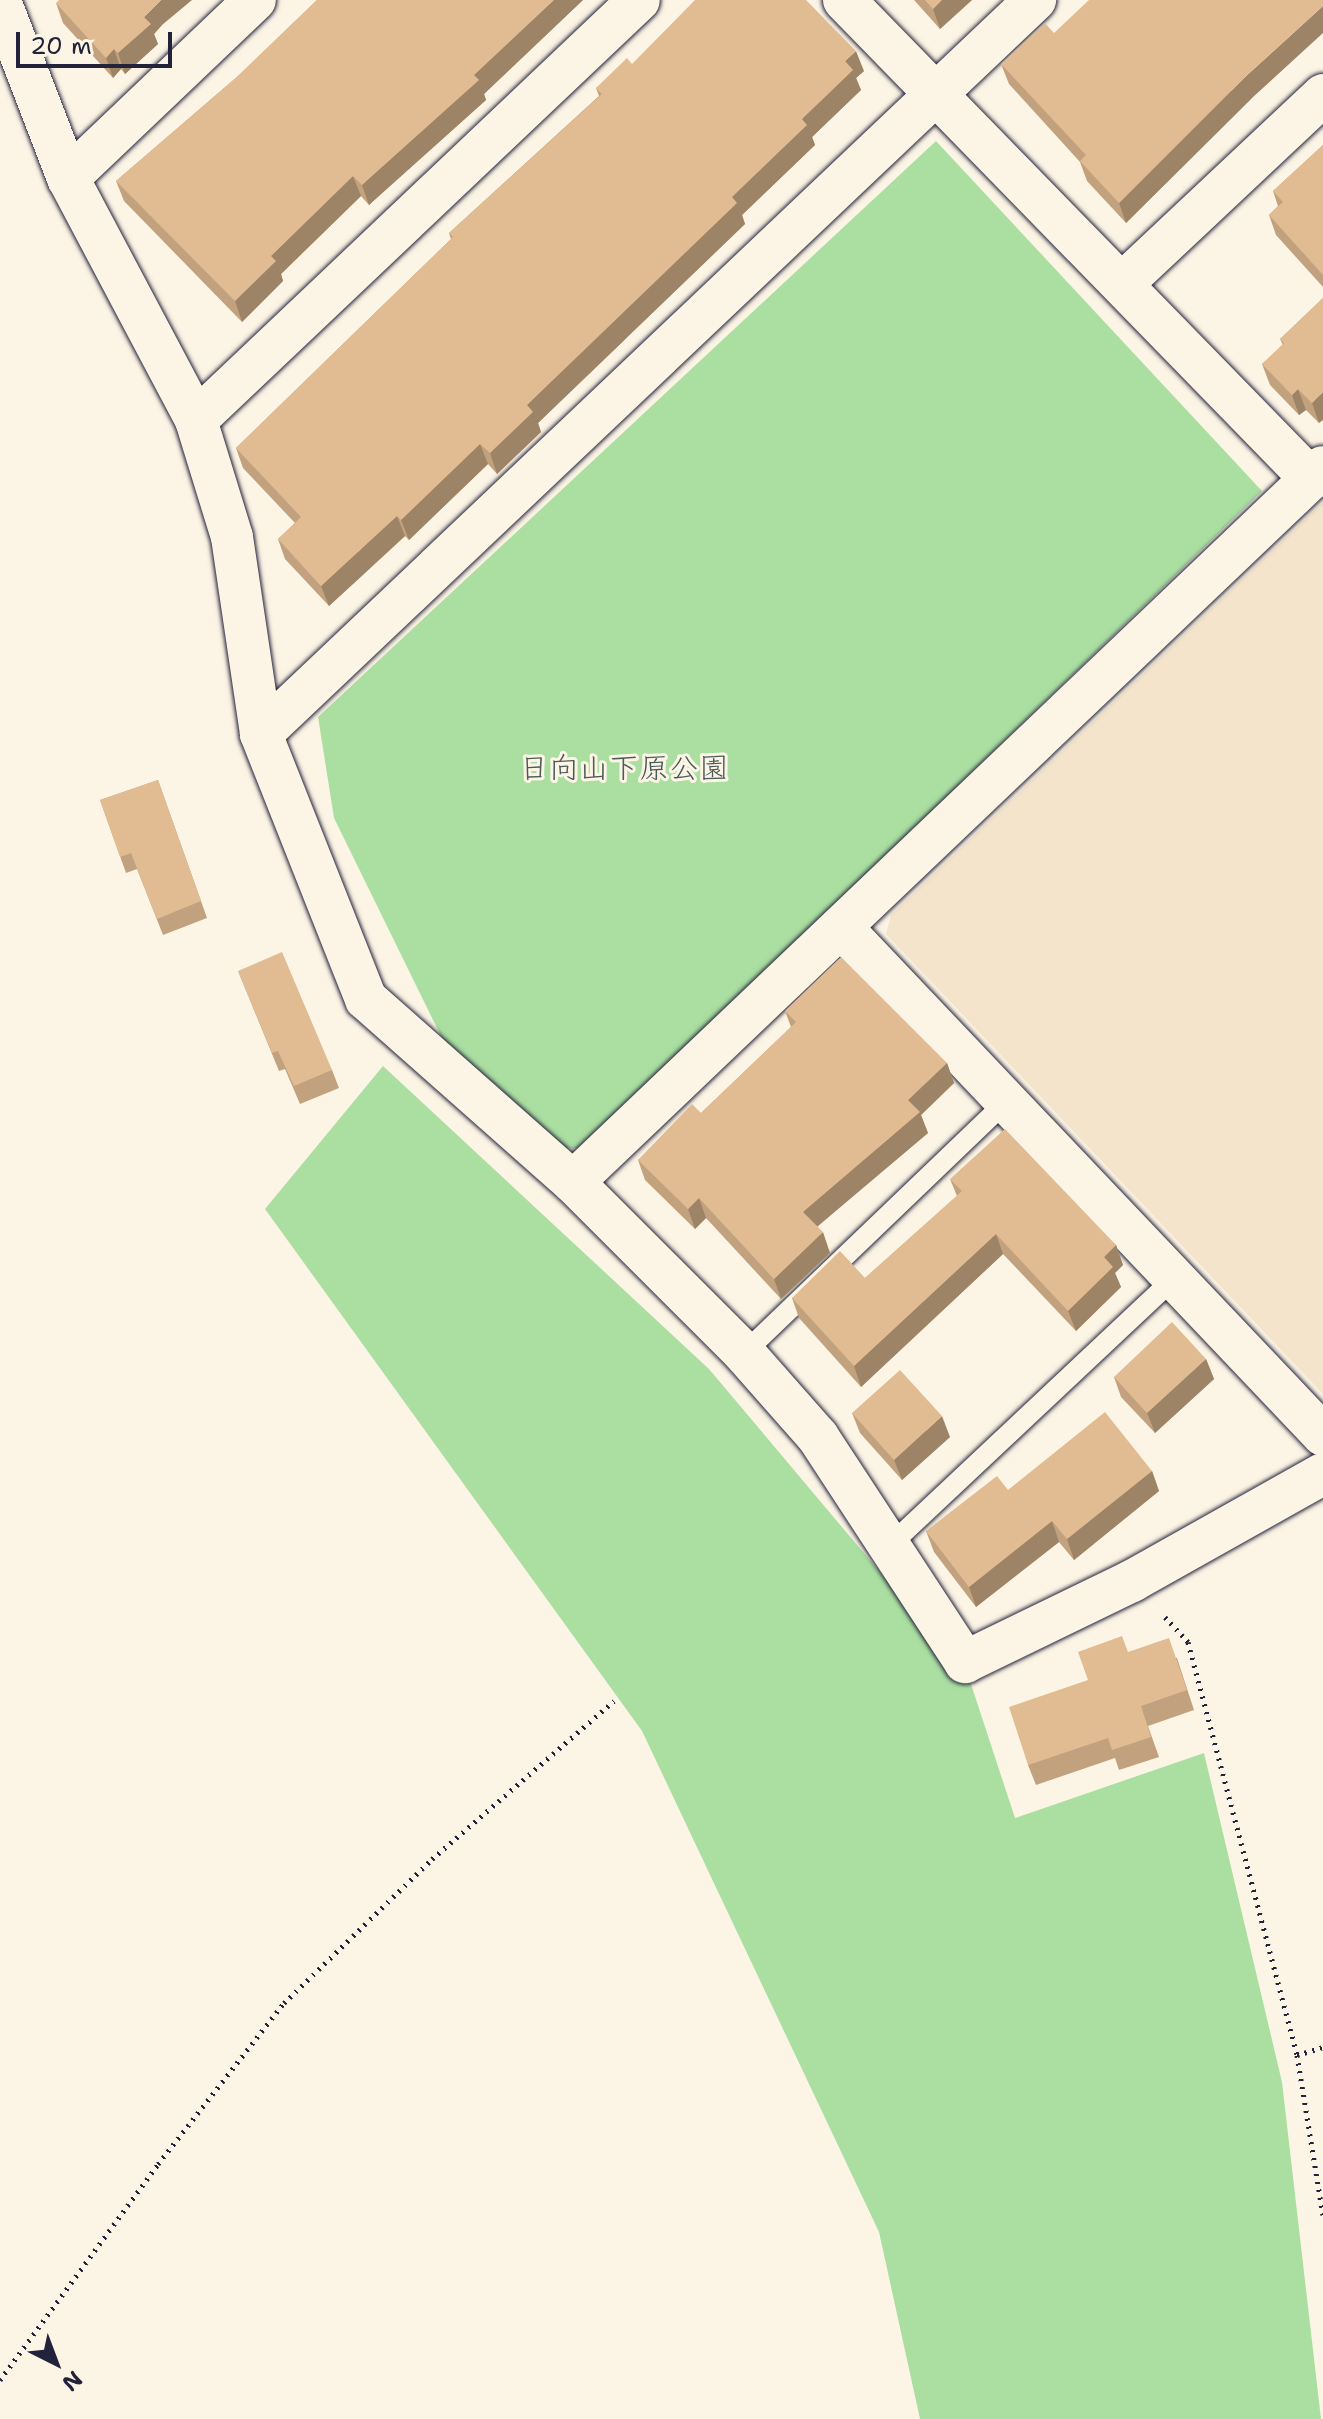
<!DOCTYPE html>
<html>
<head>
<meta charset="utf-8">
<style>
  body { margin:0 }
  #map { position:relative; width:1323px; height:2419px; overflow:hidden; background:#fcf5e5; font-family:"Shantell Sans","Klee One",sans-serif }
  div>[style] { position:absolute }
  .built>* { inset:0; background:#f4e4cc }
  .green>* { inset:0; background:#abdfa2 }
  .path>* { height:5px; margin-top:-2.5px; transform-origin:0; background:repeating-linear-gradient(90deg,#22223b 0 2px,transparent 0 8px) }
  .roads { filter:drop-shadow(0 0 2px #22223b) drop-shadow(0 0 2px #22223b) }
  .lane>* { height:20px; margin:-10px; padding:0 10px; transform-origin:10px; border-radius:10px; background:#fcf5e5 }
  .street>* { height:42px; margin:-21px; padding:0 21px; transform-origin:21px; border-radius:21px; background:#fcf5e5 }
  .wall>* { inset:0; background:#c2a27e }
  .shaded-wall>* { inset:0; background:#9e8466 }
  .building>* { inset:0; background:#e1bc92 }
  span { translate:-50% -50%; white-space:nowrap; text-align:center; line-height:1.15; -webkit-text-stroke:6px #fcf5e5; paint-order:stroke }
  .park-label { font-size:30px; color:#4b5b5a }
  .north { position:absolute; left:16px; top:2323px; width:80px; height:80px; -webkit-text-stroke:6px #fcf5e5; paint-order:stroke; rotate:138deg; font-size:22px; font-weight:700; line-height:32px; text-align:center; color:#22223b }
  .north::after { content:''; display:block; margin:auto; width:28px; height:36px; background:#22223b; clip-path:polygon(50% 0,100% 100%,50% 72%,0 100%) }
  .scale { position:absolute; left:16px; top:32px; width:156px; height:36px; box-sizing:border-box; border:4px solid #22223b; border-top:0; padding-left:10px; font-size:24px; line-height:28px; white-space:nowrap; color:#22223b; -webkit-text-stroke:6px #fcf5e5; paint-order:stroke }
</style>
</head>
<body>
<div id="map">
  <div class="built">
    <div style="clip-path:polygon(1323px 502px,1323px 1394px,886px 934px,891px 915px)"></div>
  </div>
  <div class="green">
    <div style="clip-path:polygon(936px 141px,1262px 491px,583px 1149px,528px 1146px,459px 1073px,334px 818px,318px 717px)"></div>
    <div style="clip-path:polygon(383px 1066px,709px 1369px,969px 1678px,1015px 1818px,1204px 1753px,1282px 2082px,1321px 2419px,920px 2419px,879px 2232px,642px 1731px,265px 1209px)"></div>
  </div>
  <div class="path">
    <div style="left:1165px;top:1617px;width:34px;rotate:47deg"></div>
    <div style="left:1188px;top:1642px;width:427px;rotate:75.2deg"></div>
    <div style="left:1297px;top:2055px;width:162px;rotate:80.8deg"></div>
    <div style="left:1297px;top:2055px;width:27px;rotate:-17deg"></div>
    <div style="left:0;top:2380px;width:268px;rotate:-53.8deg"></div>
    <div style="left:158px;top:2164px;width:204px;rotate:-52deg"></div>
    <div style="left:284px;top:2003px;width:206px;rotate:-44.2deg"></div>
    <div style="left:432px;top:1859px;width:241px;rotate:-41deg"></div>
  </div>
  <div class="roads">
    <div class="lane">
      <div style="left:744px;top:1353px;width:364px;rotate:-43.8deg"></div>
      <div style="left:888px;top:1547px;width:393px;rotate:-43.2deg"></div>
    </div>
    <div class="street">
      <div style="left:844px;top:0;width:669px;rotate:45.73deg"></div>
      <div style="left:0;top:1px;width:190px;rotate:69deg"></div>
      <div style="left:68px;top:178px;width:274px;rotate:62.1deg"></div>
      <div style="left:196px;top:420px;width:122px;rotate:72.9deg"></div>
      <div style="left:232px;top:537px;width:199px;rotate:81.6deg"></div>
      <div style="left:261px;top:734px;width:285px;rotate:68.4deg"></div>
      <div style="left:366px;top:999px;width:276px;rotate:41.5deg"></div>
      <div style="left:573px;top:1182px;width:242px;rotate:45deg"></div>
      <div style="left:744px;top:1353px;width:112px;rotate:48.6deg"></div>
      <div style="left:818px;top:1437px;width:269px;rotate:56.8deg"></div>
      <div style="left:965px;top:1662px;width:186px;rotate:-25.9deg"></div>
      <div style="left:1132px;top:1581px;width:219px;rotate:-29.3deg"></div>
      <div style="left:68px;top:178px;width:258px;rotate:-43.6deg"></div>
      <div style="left:1122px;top:284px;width:276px;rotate:-43.2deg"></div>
      <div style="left:196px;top:420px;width:610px;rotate:-43.47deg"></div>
      <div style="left:261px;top:734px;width:1067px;rotate:-43.48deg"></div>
      <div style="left:841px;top:927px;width:700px;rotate:46.5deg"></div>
      <div style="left:573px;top:1182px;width:1036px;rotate:-43.63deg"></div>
    </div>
  </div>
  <div class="wall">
    <div style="clip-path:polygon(317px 0,583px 0,484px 94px,486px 100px,369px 205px,361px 196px,281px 274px,283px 281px,242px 322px,124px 201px,116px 181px,238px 76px)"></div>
    <div style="clip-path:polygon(914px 0,972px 0,940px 29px)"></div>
    <div style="clip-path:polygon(56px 3px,162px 25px,154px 34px,158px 44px,125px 74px,121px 69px,113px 78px,63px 23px)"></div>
    <div style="clip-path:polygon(1054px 33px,1252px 98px,1126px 223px,1087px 181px,1080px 162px,1009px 84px,1001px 64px)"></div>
    <div style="clip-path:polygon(632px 64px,864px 71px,856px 78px,861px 90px,812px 137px,815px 145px,742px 215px,745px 224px,538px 423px,541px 432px,497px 474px,488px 464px,409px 540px,405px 536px,329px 606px,285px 559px,278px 539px,295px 523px,243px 468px,236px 448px,451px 239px,449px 233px,599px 96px,596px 88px)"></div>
    <div style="clip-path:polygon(1323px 145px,1323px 287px,1276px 235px,1269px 215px,1278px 206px,1273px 191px)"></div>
    <div style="clip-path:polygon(1323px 298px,1319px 423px,1306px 410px,1299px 415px,1270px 385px,1262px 364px,1283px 345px,1280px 339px)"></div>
    <div style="clip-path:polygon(158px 780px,207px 918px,163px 935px,137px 869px,126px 873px,100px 800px)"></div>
    <div style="clip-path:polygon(238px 971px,332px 1070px,339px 1088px,300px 1104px,285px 1069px,279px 1071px)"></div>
    <div style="clip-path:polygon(785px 1011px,947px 1063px,954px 1083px,921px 1115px,928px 1133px,817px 1226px,830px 1253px,781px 1299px,706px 1218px,695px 1229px,645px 1180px,638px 1160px,701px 1113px,791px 1027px)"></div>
    <div style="clip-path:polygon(950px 1179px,1116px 1245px,1123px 1265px,1115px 1273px,1121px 1287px,1076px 1331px,1003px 1254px,861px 1387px,799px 1318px,792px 1298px,865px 1278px,957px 1196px)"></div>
    <div style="clip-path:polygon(1206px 1359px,1214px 1379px,1155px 1433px,1121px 1397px,1114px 1377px)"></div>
    <div style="clip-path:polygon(852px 1413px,950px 1437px,902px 1480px,860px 1433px)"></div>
    <div style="clip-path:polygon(1152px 1471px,1159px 1491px,1074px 1560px,1059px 1542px,976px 1607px,934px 1552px,926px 1531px,1008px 1490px)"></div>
    <div style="clip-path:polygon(1128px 1652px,1177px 1658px,1194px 1710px,1148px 1726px,1159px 1757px,1119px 1770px,1115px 1758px,1036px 1785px,1028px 1765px,1088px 1680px)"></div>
  </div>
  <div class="shaded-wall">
    <div style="clip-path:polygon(161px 0,192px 0,162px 25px,154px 34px,158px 44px,125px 74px,118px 53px,144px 17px)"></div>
    <div style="clip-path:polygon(554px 0,583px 0,484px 94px,486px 100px,369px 205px,362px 185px,474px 75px)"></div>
    <div style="clip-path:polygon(942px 0,972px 0,940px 29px,933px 9px)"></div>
    <div style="clip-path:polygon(1323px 6px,1323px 33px,1252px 98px,1126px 223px,1119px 203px,1244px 78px)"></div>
    <div style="clip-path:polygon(114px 49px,121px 69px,113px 78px,106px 58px)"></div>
    <div style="clip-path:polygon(856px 51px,864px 71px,856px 78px,861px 90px,812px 137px,815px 145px,742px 215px,745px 224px,538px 423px,541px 432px,497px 474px,490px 453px,527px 405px,732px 197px,802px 119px,845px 61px)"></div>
    <div style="clip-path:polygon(353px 176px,361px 196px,281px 274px,283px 281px,242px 322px,235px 301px,271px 256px)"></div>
    <div style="clip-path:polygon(1298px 389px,1306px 410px,1299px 415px,1292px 395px)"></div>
    <div style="clip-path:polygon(1323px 392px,1323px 420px,1319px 423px,1312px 403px)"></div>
    <div style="clip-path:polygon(480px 444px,488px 464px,409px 540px,401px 520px)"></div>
    <div style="clip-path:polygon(397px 516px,405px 536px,329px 606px,321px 586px)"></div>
    <div style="clip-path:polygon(947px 1063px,954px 1083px,921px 1115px,928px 1133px,811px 1232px,803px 1212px,908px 1100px)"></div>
    <div style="clip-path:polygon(699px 1198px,706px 1218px,695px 1229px,688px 1209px)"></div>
    <div style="clip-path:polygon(823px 1232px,830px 1253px,781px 1299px,774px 1279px)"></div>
    <div style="clip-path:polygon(996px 1234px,1003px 1254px,861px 1387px,854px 1366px)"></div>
    <div style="clip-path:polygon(1116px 1245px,1123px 1265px,1115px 1273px,1121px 1287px,1076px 1331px,1068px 1311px,1104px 1257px)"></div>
    <div style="clip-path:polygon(1206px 1359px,1214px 1379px,1155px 1433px,1147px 1413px)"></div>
    <div style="clip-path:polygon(942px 1416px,950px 1437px,902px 1480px,894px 1460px)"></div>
    <div style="clip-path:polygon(1152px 1471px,1159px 1491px,1074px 1560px,1067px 1539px)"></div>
    <div style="clip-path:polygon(1052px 1521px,1059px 1542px,976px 1607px,969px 1587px)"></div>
  </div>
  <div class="building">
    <div style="clip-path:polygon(59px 0,161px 0,144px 17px,151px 24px,118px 53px,114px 49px,106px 58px,56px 3px)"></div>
    <div style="clip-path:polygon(317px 0,554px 0,474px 75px,479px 80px,362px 185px,353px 176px,271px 256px,276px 261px,235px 301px,116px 181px,238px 76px)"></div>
    <div style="clip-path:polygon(695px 0,806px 0,856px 51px,845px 61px,853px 70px,802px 119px,807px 125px,732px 197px,737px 203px,527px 405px,533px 412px,490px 453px,480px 444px,401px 520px,397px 516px,321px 586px,278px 539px,301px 517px,236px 448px,453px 237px,449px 233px,602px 94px,596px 88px,627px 58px,632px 64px)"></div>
    <div style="clip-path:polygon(925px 0,942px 0,933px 9px)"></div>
    <div style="clip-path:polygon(1089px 0,1323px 0,1323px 6px,1244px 78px,1119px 203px,1080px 161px,1086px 155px,1001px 64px,1045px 23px,1054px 33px)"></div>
    <div style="clip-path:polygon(1323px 145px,1323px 275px,1269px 215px,1283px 202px,1273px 191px)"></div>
    <div style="clip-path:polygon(1323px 298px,1323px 392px,1312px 403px,1298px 389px,1292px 395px,1262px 364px,1284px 343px,1280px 339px)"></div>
    <div style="clip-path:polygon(158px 780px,201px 901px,157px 919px,131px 853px,120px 857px,100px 800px)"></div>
    <div style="clip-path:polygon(282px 952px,332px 1070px,294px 1086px,278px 1051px,272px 1053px,238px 971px)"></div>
    <div style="clip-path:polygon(841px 957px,947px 1063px,908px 1100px,920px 1112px,803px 1212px,823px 1232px,774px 1279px,699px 1198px,688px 1209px,638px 1160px,692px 1104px,701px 1113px,796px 1022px,785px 1011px)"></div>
    <div style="clip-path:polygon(1005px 1129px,1116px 1245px,1104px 1257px,1113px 1267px,1068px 1311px,996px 1234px,854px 1366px,792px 1298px,840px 1251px,865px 1278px,962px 1191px,950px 1179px)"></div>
    <div style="clip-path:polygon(1172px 1322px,1206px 1359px,1147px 1413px,1114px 1377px)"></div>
    <div style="clip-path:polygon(900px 1370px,942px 1416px,894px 1460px,852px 1413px)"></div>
    <div style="clip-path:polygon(1105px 1412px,1152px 1471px,1067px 1539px,1052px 1521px,969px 1587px,926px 1531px,997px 1476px,1008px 1490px)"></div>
    <div style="clip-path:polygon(1122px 1636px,1128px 1652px,1169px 1638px,1187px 1690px,1141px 1706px,1151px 1737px,1112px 1750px,1108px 1738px,1028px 1765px,1009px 1707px,1088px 1680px,1078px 1652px)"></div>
  </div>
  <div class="park-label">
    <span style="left:624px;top:768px">日向山下原公園</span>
  </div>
  <div class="north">N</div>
  <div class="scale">20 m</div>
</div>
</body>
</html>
